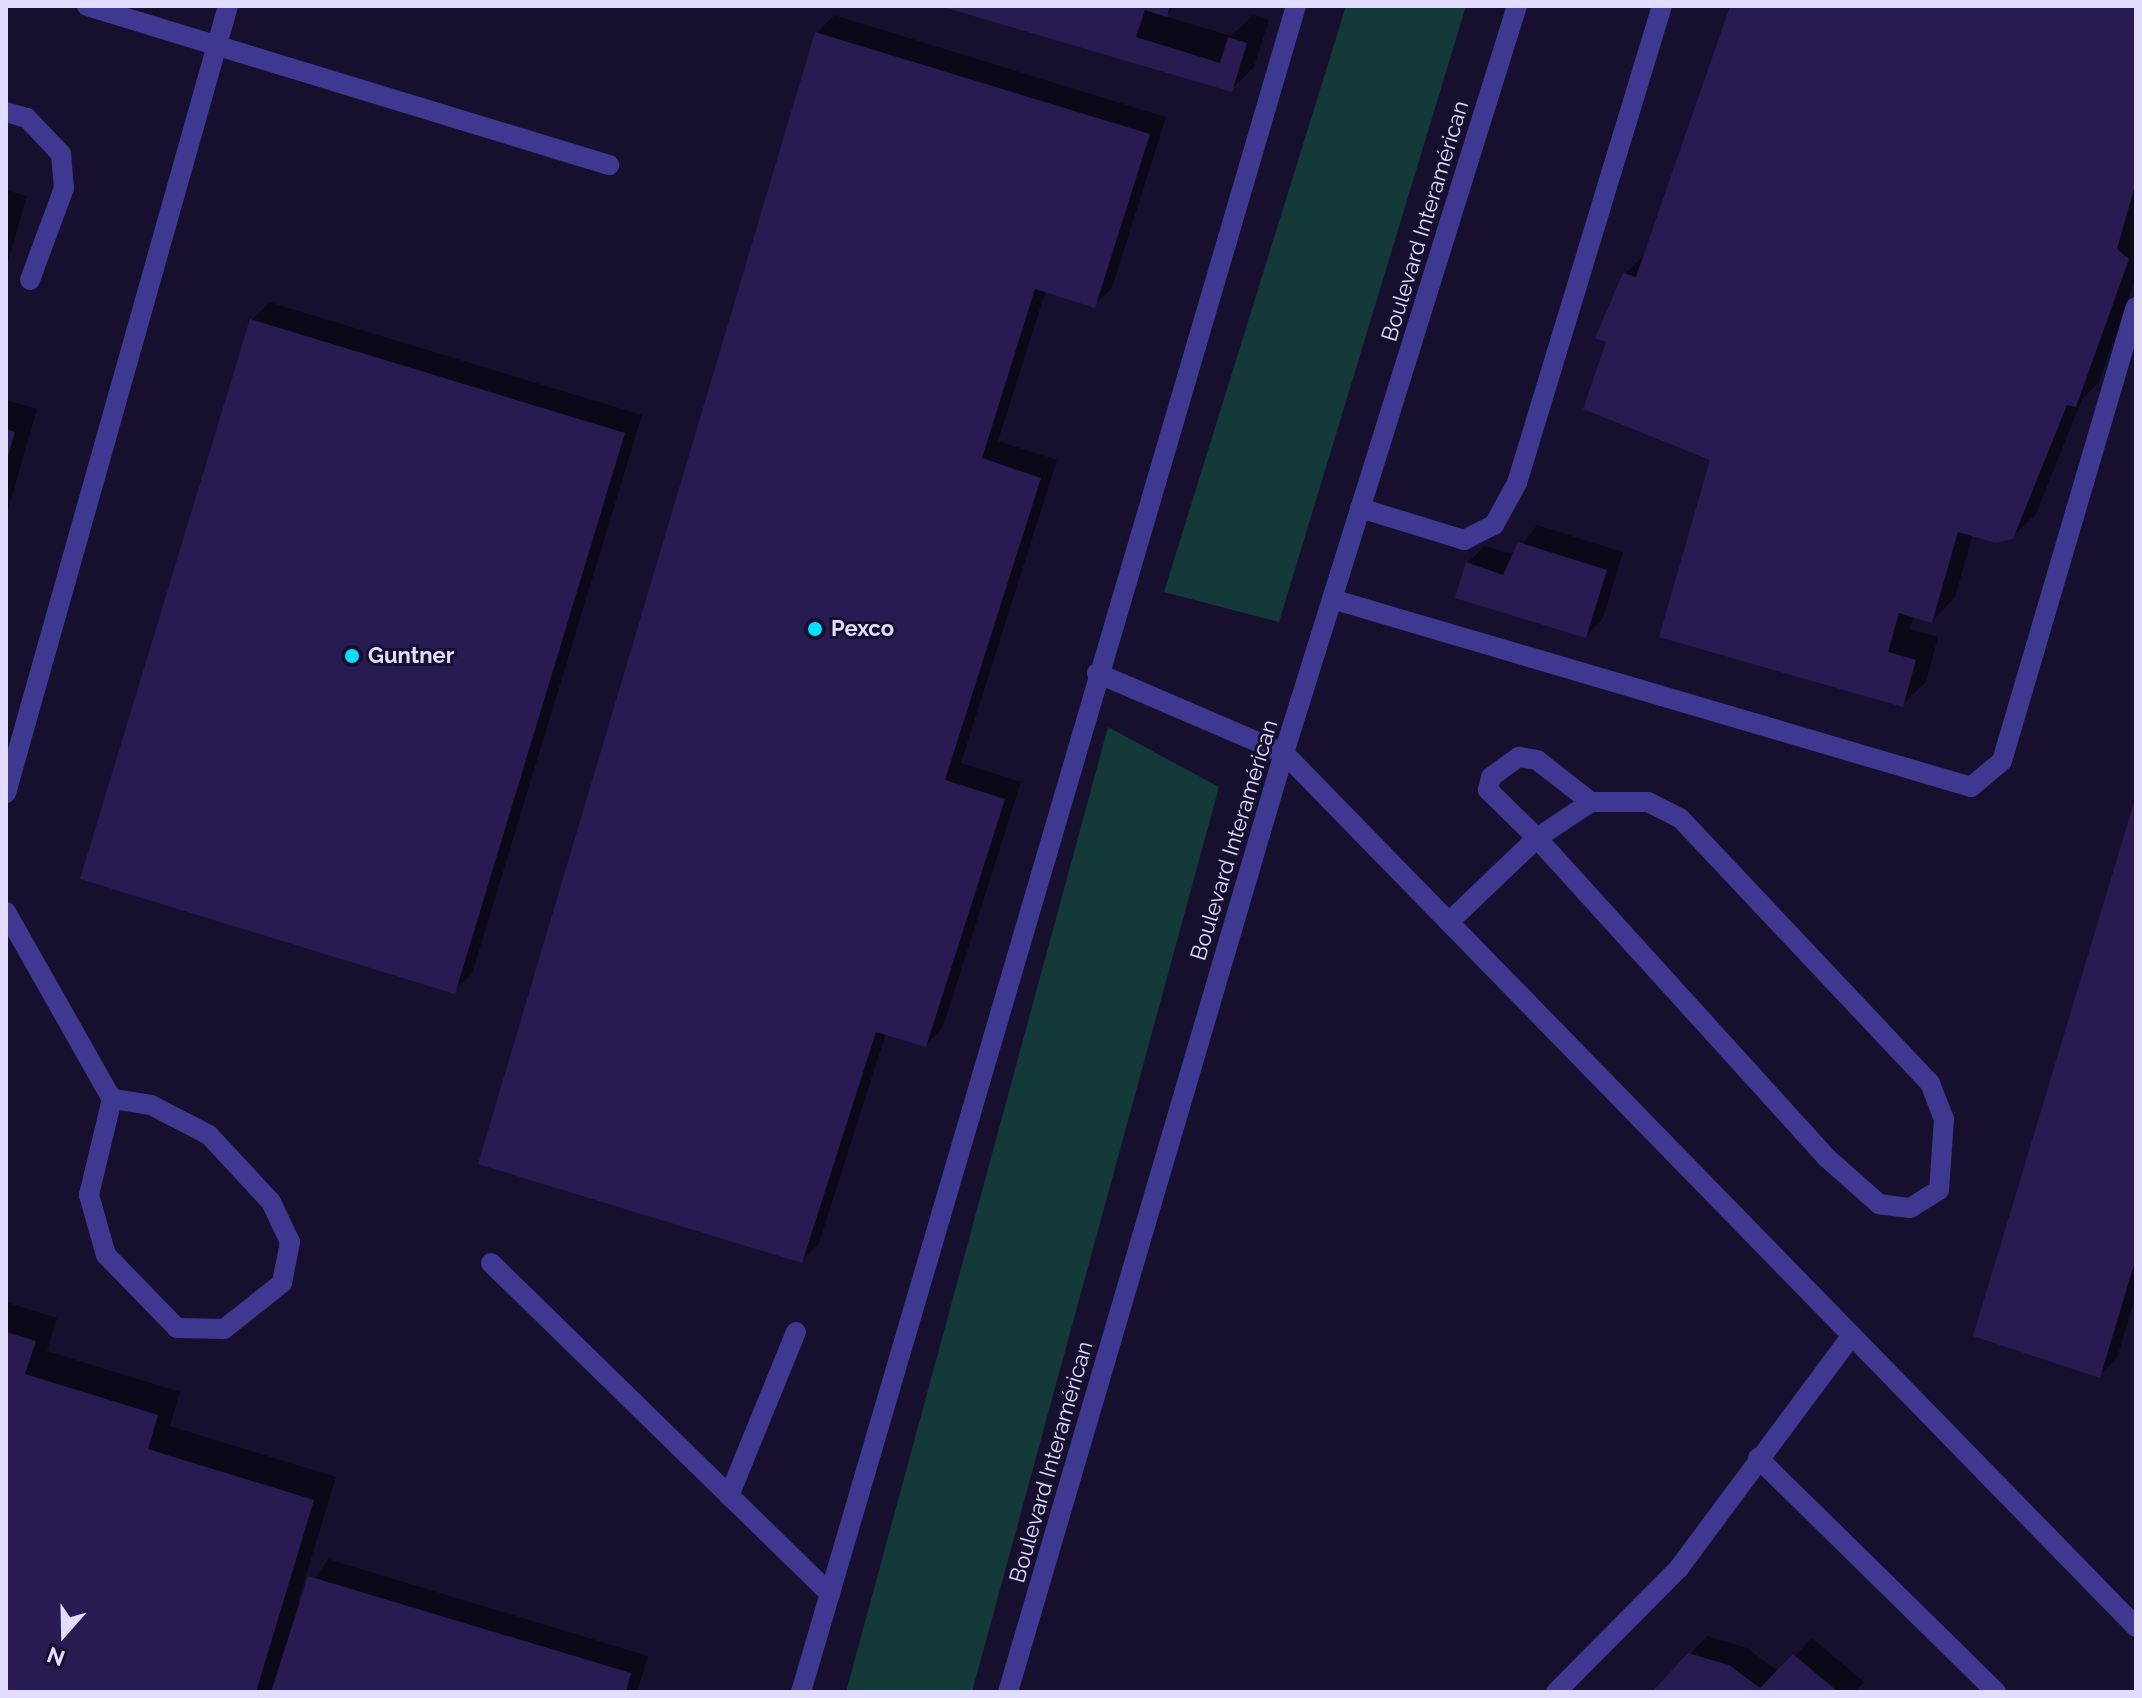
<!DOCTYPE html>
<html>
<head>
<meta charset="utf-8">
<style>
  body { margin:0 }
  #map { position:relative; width:2142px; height:1698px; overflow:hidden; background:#16102e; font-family:Raleway,sans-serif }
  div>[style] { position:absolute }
  .green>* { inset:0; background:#133939 }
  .shadow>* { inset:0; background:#0007 }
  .building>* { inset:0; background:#281b51 }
  .lane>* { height:20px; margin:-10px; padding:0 10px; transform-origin:10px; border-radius:10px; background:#3f3890 }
  .street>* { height:20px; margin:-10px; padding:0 10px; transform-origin:10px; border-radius:10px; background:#3f3890 }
  .dots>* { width:22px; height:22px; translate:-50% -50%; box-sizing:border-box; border:4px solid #16102e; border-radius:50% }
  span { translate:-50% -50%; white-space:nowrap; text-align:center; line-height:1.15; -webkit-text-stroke:6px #16102e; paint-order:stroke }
  .street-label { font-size:22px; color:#e2ddff }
  .poi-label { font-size:22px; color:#e2ddff; font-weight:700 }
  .left { translate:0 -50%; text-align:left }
  .frame { position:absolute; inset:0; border:8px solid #e2ddff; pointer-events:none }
  .north { position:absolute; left:24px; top:1594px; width:80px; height:80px; -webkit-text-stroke:6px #16102e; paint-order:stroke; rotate:200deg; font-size:22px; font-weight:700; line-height:32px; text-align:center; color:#e2ddff }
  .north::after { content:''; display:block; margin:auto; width:28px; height:36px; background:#e2ddff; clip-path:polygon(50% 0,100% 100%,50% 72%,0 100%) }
</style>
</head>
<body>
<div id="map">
  <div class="green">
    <div style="clip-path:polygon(1346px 6px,1466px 6px,1279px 622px,1164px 592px)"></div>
    <div style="clip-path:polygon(1108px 727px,1219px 787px,972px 1692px,846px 1692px)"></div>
  </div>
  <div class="shadow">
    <div style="clip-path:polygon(949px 6px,1175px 6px,1165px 16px,1231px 36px,1253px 15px,1269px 20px,1254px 67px,1231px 90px)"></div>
    <div style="clip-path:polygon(1730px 6px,2136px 6px,2136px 278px,2099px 382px,2082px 399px,2036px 514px,2012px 537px,1973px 534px,1955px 597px,1932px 621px,1914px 615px,1910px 629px,1938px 637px,1926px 682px,1902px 705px,1713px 459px,1609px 341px,1625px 274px,1647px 252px)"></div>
    <div style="clip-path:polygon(834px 15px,1166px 117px,1112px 288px,1094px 305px,1046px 290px,998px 441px,1057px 460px,961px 763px,1021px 782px,943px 1027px,926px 1045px,886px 1033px,819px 1243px,801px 1261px,817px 33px)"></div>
    <div style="clip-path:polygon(6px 190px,27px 196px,6px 268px)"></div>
    <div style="clip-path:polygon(269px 302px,642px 415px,472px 974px,454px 991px,252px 320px)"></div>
    <div style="clip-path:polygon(6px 400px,37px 409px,6px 517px)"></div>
    <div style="clip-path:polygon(1537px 525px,1623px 552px,1603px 618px,1586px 636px,1467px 563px,1485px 546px,1514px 555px)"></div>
    <div style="clip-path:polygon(2136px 800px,2136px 1295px,2117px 1358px,2099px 1376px)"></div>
    <div style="clip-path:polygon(6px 1302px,57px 1318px,47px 1351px,180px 1392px,170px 1426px,336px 1477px,297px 1605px,328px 1559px,648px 1656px,637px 1692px,6px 1692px)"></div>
    <div style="clip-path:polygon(1707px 1636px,1747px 1648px,1779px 1672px,1812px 1638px,1864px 1682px,1854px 1692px,1655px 1692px)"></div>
  </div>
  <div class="building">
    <div style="clip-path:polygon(1170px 6px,1167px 17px,1145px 10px,1136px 37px,1220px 63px,1228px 37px,1247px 43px,1232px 92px,943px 7px)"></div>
    <div style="clip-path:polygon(1730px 6px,2136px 6px,2136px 182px,2117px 249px,2129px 259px,2076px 407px,2067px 405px,2013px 539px,1996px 543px,1958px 532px,1932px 623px,1899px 613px,1888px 652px,1916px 660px,1903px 707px,1659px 637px,1710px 460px,1583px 409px,1606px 342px,1595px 338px,1623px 273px,1636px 277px)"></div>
    <div style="clip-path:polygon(815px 32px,1150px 134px,1095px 308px,1035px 289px,982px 458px,1041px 478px,945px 780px,1005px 799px,926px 1047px,876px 1032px,802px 1263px,478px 1164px)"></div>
    <div style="clip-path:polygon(250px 319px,625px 433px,455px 994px,80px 879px)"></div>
    <div style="clip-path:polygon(6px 429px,15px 432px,7px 460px,6px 460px)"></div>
    <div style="clip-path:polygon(1518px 542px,1607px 570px,1586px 638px,1455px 598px,1466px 562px,1503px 575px)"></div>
    <div style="clip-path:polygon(2136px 796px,2136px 1258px,2100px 1378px,1973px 1336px)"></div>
    <div style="clip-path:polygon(6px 1332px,36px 1341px,25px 1374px,158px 1415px,148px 1449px,314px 1500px,256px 1692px,6px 1692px)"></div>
    <div style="clip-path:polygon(308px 1576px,631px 1673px,626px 1692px,271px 1692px)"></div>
    <div style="clip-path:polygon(1688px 1653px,1729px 1665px,1760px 1688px,1793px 1654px,1838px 1692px,1652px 1692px)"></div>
  </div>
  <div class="lane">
    <div style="left:6px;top:112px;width:22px;rotate:16deg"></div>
    <div style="left:27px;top:118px;width:50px;rotate:46.6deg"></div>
    <div style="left:61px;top:154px;width:34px;rotate:85deg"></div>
    <div style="left:64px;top:188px;width:98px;rotate:110.3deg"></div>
    <div style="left:1360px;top:508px;width:109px;rotate:17.1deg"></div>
    <div style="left:1464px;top:540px;width:34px;rotate:-27deg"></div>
    <div style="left:1494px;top:525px;width:48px;rotate:-61.3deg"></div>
    <div style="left:1517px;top:483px;width:499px;rotate:-73.1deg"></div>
    <div style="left:1332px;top:599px;width:666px;rotate:16.39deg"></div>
    <div style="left:1971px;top:787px;width:40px;rotate:-40deg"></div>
    <div style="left:2002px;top:761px;width:473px;rotate:-73.6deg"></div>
    <div style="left:6px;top:912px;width:215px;rotate:60.5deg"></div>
    <div style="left:112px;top:1099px;width:99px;rotate:103.5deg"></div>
    <div style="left:89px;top:1195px;width:62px;rotate:74.2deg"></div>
    <div style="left:106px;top:1255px;width:102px;rotate:45.8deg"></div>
    <div style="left:177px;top:1328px;width:47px;rotate:1.2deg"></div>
    <div style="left:224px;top:1329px;width:74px;rotate:-38.4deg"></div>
    <div style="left:282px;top:1283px;width:42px;rotate:-79deg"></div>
    <div style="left:290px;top:1242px;width:44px;rotate:-115.4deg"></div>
    <div style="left:271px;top:1202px;width:91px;rotate:-132.8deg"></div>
    <div style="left:209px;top:1135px;width:65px;rotate:-152.7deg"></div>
    <div style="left:151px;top:1105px;width:39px;rotate:-171deg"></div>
    <div style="left:1449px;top:922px;width:122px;rotate:-43.7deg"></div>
    <div style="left:1537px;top:838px;width:65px;rotate:-33.7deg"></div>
    <div style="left:1591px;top:802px;width:57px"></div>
    <div style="left:1648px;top:802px;width:36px;rotate:27deg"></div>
    <div style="left:1680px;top:818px;width:364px;rotate:46.7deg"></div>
    <div style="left:1930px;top:1083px;width:39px;rotate:69deg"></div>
    <div style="left:1944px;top:1119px;width:71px;rotate:94deg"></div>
    <div style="left:1939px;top:1190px;width:34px;rotate:148deg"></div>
    <div style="left:1910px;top:1208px;width:31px;rotate:-173deg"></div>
    <div style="left:1879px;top:1204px;width:69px;rotate:-138.5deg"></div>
    <div style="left:1827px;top:1158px;width:432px;rotate:-132.2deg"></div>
    <div style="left:1537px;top:838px;width:69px;rotate:-135.6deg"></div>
    <div style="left:1488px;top:790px;width:13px;rotate:-77deg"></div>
    <div style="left:1491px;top:777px;width:34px;rotate:-36deg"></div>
    <div style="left:1519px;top:757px;width:18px;rotate:9deg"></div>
    <div style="left:1537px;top:760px;width:68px;rotate:37.9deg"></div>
    <div style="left:491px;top:1263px;width:474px;rotate:44.3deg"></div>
    <div style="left:1758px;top:1458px;width:334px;rotate:44.5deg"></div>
    <div style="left:729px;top:1496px;width:177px;rotate:-67.8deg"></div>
    <div style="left:1556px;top:1692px;width:175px;rotate:-45.2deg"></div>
    <div style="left:1679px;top:1568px;width:290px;rotate:-53.4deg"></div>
  </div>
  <div class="street">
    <div style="left:87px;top:6px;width:546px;rotate:16.94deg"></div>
    <div style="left:1097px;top:673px;width:203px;rotate:23.2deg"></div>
    <div style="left:1284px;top:753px;width:1221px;rotate:45.73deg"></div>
    <div style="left:6px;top:793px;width:818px;rotate:-74.25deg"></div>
    <div style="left:801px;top:1692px;width:1757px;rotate:-73.64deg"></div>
    <div style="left:1008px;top:1692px;width:979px;rotate:-73.62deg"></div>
    <div style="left:1284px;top:753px;width:782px;rotate:-72.68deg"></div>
  </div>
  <div class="dots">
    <div style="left:815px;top:629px;background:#09deff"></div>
    <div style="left:352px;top:656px;background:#09deff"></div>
  </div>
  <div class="street-label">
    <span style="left:1425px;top:221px;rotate:-73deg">Boulevard Interamérican</span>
    <span style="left:1234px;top:840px;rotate:-73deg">Boulevard Interamérican</span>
    <span style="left:1051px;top:1462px;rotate:-74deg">Boulevard Interamérican</span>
  </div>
  <div class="poi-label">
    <span class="left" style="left:831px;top:629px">Pexco</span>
    <span class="left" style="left:368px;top:656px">Guntner</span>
  </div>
  <div class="frame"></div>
  <div class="north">N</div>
</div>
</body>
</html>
